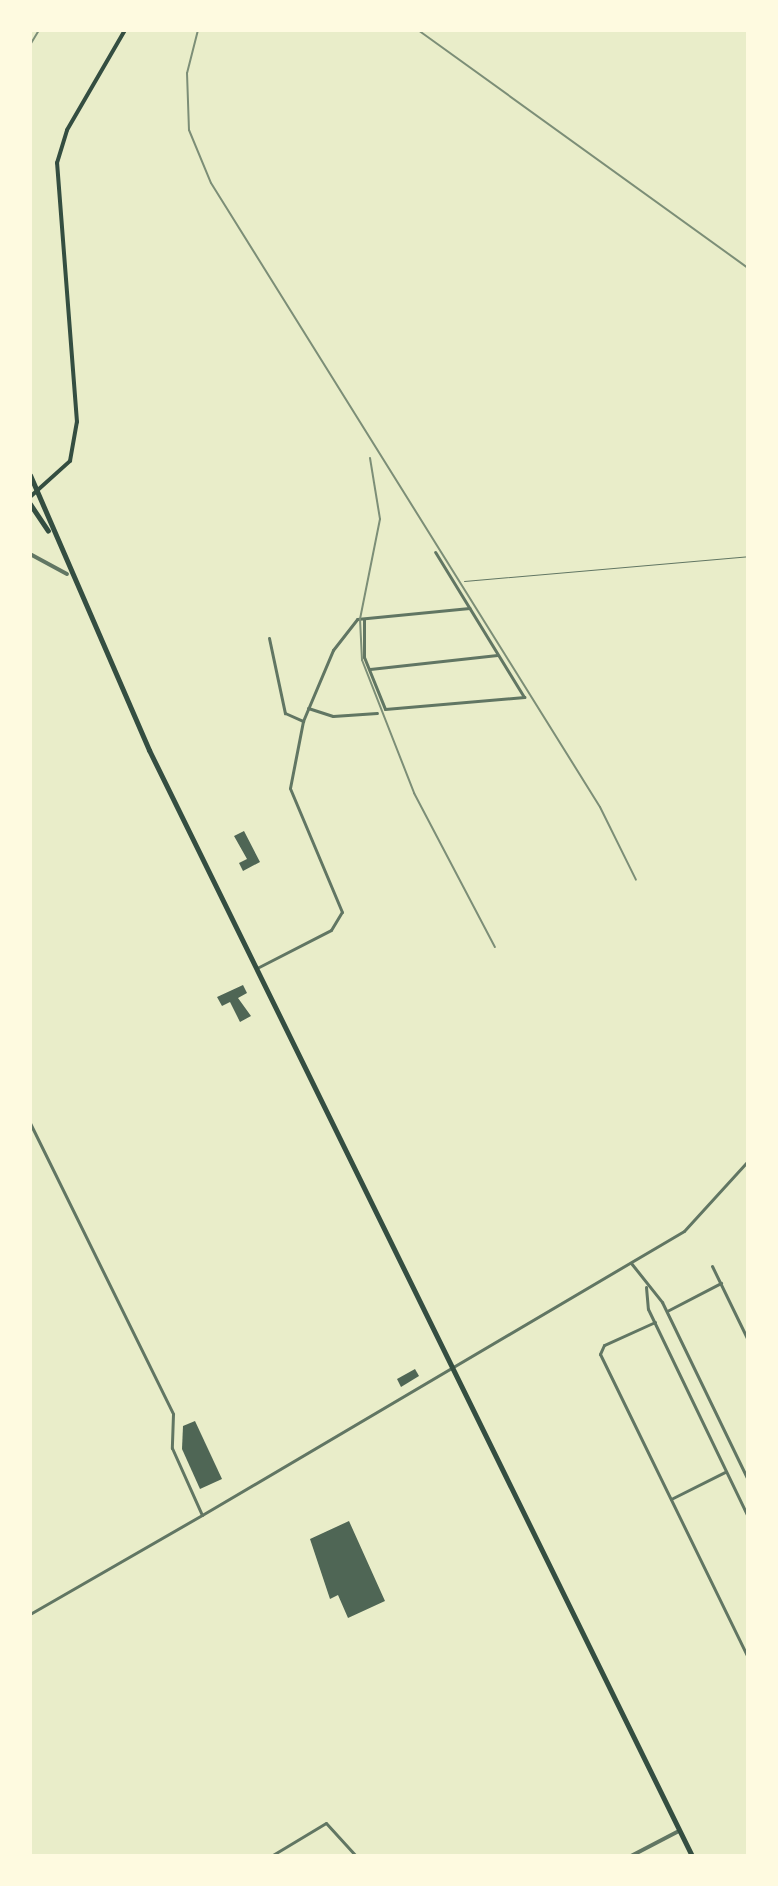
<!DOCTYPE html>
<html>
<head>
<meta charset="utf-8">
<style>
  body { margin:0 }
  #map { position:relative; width:778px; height:1886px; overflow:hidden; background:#e9edc9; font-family:"Golos Text",sans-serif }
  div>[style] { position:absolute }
  .building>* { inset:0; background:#4f6655 }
  .service>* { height:1px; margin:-0.5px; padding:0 0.5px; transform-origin:0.5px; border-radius:0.5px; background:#617663 }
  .minor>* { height:3px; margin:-1.5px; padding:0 1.5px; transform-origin:1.5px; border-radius:1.5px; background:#617663 }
  .tertiary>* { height:4px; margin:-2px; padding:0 2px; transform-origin:2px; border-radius:2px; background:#617663 }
  .secondary>* { height:4px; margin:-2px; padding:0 2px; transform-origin:2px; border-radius:2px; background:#344e41 }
  .trunk>* { height:5px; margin:-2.5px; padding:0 2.5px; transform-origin:2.5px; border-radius:2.5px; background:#344e41 }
  .rail>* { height:2px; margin:-1px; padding:0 1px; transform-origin:1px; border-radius:1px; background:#7c8e77 }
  span { translate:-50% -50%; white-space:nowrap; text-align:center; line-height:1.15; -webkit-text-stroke:6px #fefae0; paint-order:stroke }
  .frame { position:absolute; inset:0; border:32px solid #fefae0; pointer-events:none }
</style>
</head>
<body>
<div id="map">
  <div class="building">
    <div style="clip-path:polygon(244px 831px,260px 862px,243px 871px,239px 863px,247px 859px,234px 836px)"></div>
    <div style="clip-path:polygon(243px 985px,247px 993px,238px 998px,251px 1016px,240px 1022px,230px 1002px,222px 1006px,217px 997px)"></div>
    <div style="clip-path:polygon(415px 1369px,419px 1376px,401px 1387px,397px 1379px)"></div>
    <div style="clip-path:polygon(195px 1421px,222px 1479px,200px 1489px,182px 1449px,183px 1426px)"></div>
    <div style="clip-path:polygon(349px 1521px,385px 1601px,348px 1618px,338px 1595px,330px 1599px,310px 1539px)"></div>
  </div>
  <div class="service">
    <div style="left:464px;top:581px;width:285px;rotate:-5deg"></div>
  </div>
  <div class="minor">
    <div style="left:364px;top:619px;width:38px;rotate:90deg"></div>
    <div style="left:364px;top:657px;width:56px;rotate:68deg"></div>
    <div style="left:385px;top:709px;width:140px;rotate:-4.9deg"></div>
    <div style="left:524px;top:697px;width:170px;rotate:-121.5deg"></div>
    <div style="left:269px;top:638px;width:77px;rotate:78deg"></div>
    <div style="left:285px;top:713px;width:20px;rotate:24deg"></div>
    <div style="left:370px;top:669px;width:128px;rotate:-6.3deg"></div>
    <div style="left:308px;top:708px;width:26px;rotate:18deg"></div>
    <div style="left:333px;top:716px;width:44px;rotate:-3.9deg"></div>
    <div style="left:257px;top:968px;width:83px;rotate:-27.2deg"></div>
    <div style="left:331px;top:930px;width:21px;rotate:-59deg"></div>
    <div style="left:342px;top:912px;width:134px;rotate:-112.8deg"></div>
    <div style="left:290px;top:788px;width:68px;rotate:-79deg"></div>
    <div style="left:303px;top:721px;width:77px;rotate:-67.1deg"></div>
    <div style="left:333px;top:650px;width:39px;rotate:-52deg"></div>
    <div style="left:357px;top:619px;width:113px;rotate:-5.6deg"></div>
    <div style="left:30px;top:1123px;width:324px;rotate:63.8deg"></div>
    <div style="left:173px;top:1414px;width:34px;rotate:92deg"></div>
    <div style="left:172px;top:1448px;width:73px;rotate:65.9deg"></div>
    <div style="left:202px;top:1515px;width:198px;rotate:150.1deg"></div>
    <div style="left:631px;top:1263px;width:50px;rotate:51.5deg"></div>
    <div style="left:662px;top:1302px;width:198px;rotate:64.2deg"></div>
    <div style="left:712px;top:1266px;width:82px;rotate:64.1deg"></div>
    <div style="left:646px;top:1287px;width:22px;rotate:85deg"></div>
    <div style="left:648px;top:1309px;width:231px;rotate:64.3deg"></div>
    <div style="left:667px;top:1311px;width:61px;rotate:-27.4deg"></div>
    <div style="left:655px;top:1322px;width:56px;rotate:155.7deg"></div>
    <div style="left:604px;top:1345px;width:10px;rotate:114deg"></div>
    <div style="left:600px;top:1354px;width:338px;rotate:64deg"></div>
    <div style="left:671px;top:1499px;width:60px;rotate:-26.6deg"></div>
    <div style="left:202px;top:1515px;width:559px;rotate:-30.51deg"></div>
    <div style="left:684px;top:1231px;width:95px;rotate:-47.6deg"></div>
    <div style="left:271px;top:1856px;width:64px;rotate:-31deg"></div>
    <div style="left:326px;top:1823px;width:45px;rotate:47.7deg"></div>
  </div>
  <div class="tertiary">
    <div style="left:30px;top:554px;width:42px;rotate:28.4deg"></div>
    <div style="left:631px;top:1856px;width:54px;rotate:-27.5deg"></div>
  </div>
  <div class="secondary">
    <div style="left:30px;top:497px;width:54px;rotate:-42deg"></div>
    <div style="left:70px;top:461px;width:40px;rotate:-80deg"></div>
    <div style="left:77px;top:422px;width:260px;rotate:-94.4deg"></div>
    <div style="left:57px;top:163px;width:34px;rotate:-73deg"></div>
    <div style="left:67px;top:130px;width:116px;rotate:-59.9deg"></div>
  </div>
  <div class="trunk">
    <div style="left:30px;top:475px;width:300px;rotate:66.6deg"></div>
    <div style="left:149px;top:750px;width:1232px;rotate:63.85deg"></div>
    <div style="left:30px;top:504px;width:32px;rotate:56deg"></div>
  </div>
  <div class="rail">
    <div style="left:198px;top:30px;width:44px;rotate:104.3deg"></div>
    <div style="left:187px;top:73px;width:57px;rotate:88deg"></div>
    <div style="left:189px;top:130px;width:57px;rotate:67.5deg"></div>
    <div style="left:211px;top:183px;width:735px;rotate:58.06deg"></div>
    <div style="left:600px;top:807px;width:81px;rotate:63.7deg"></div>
    <div style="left:418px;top:30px;width:407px;rotate:35.8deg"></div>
    <div style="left:30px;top:45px;width:17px;rotate:-59deg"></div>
    <div style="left:370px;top:458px;width:62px;rotate:80.7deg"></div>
    <div style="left:380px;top:519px;width:102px;rotate:101.3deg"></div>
    <div style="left:360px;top:619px;width:41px;rotate:87.2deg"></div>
    <div style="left:362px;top:660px;width:143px;rotate:68.6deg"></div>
    <div style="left:414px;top:793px;width:174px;rotate:62.3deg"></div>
  </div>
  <div class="frame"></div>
</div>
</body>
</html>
